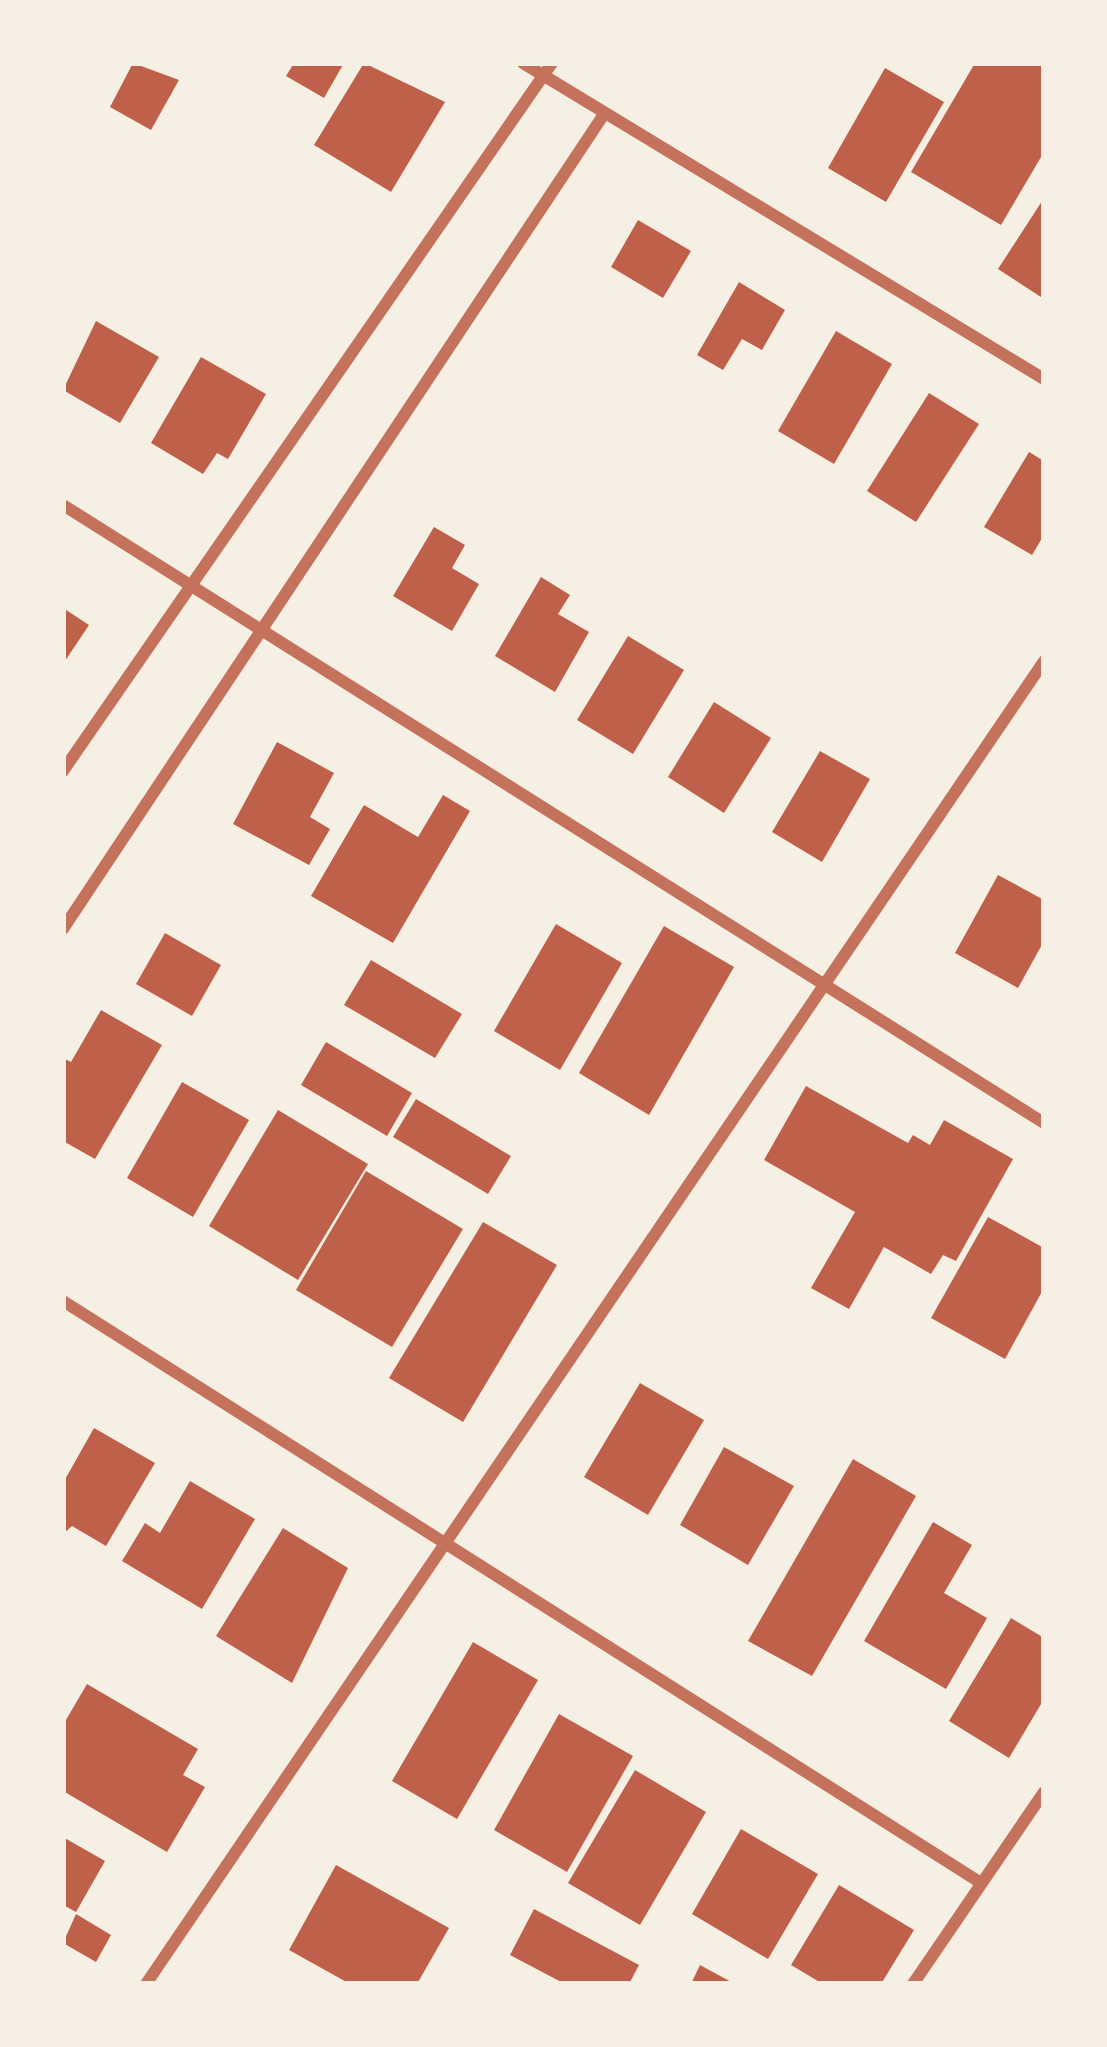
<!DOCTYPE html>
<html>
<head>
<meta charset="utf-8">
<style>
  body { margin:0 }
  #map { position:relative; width:1107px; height:2047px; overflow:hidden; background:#f6efe4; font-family:"DejaVu Sans",sans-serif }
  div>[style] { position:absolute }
  .building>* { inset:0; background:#bf614a }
  .minor>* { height:12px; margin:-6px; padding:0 6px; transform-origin:6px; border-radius:6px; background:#c5725c }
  span { translate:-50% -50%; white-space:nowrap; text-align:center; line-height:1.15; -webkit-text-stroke:12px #f6efe4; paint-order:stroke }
  .frame { position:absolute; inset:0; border:66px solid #f6efe4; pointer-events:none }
</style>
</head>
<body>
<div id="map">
  <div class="building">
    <div style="clip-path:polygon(133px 63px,179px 80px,151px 130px,110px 107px)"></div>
    <div style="clip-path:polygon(294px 63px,344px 63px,324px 98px,286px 76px)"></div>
    <div style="clip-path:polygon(364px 63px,445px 102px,391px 192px,314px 145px)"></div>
    <div style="clip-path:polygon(975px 63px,1044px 63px,1044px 152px,1001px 225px,911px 172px)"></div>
    <div style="clip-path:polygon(885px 68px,944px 102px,886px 202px,828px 168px)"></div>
    <div style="clip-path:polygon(1044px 198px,1044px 299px,998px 269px)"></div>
    <div style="clip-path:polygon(638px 220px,691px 251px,663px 298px,611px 267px)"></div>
    <div style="clip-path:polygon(739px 282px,785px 310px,762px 350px,742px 339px,723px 370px,697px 355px)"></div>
    <div style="clip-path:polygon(96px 321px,159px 357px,120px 423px,63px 390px)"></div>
    <div style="clip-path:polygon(836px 331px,892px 364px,834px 464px,778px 431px)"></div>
    <div style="clip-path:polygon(201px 357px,266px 394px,228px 459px,217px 453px,203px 474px,151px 443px)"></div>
    <div style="clip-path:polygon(929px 393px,979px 424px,916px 522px,867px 491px)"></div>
    <div style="clip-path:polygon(1029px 452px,1044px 461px,1044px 535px,1032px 555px,984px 527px)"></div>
    <div style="clip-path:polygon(434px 527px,465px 545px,452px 568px,479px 584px,452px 631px,393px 596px)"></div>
    <div style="clip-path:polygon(541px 577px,570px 595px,558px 614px,589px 632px,555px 692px,495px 656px)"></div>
    <div style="clip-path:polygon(63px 608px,89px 625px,63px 664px)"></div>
    <div style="clip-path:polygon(628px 636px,684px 670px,633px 754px,577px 720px)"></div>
    <div style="clip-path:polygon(714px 702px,771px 738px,724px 813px,668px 777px)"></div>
    <div style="clip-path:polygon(277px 742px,334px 773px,310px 817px,330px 829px,309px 865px,233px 824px)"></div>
    <div style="clip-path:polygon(820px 751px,870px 779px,822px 862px,772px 832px)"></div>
    <div style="clip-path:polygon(443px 795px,470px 811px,393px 943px,311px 896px,364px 805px,418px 837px)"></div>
    <div style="clip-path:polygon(998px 875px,1044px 900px,1044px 941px,1018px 988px,955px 953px)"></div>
    <div style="clip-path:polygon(556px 924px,622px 963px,560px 1070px,494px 1031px)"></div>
    <div style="clip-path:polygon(664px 926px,734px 967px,649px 1115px,579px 1073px)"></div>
    <div style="clip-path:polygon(165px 933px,221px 965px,192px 1016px,136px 984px)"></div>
    <div style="clip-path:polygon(371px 960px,462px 1014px,435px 1058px,344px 1005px)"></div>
    <div style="clip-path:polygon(101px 1010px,162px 1045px,95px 1159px,63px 1141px,63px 1058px,71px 1062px)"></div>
    <div style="clip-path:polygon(326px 1042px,412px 1093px,387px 1136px,301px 1085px)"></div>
    <div style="clip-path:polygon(182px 1082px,249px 1120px,193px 1217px,127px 1178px)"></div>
    <div style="clip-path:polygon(806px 1086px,908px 1143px,913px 1135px,930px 1145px,944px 1120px,1013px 1159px,956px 1261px,943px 1255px,931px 1274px,884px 1247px,849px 1309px,811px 1288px,855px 1212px,764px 1160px)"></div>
    <div style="clip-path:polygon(416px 1099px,511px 1156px,488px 1194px,393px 1137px)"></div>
    <div style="clip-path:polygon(278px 1110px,368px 1164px,298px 1280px,209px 1226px)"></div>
    <div style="clip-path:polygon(366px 1171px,463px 1229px,392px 1347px,296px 1290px)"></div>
    <div style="clip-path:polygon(988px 1217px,1044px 1248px,1044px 1288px,1005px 1359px,931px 1318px)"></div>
    <div style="clip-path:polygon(483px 1222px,557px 1265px,463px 1422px,389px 1378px)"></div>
    <div style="clip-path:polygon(640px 1383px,704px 1420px,648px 1515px,584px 1477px)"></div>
    <div style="clip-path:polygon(94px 1428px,155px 1463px,106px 1546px,72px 1526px,63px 1534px,63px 1483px)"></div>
    <div style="clip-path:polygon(724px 1447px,794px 1486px,748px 1565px,680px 1525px)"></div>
    <div style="clip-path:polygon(853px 1459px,916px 1496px,812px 1676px,748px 1641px)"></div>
    <div style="clip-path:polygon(190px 1481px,255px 1519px,202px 1609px,122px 1561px,145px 1523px,160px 1533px)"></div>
    <div style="clip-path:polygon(933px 1522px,972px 1545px,944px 1593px,987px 1618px,946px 1689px,864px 1641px)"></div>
    <div style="clip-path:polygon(283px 1528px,348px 1568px,292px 1683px,216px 1636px)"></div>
    <div style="clip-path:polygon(1011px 1618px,1044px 1638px,1044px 1699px,1009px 1758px,949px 1721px)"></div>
    <div style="clip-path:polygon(473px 1642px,538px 1680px,457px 1819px,392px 1781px)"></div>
    <div style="clip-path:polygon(87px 1684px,198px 1749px,183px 1775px,205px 1787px,167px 1852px,63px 1791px,63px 1725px)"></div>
    <div style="clip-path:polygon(559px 1714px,633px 1756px,567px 1872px,494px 1830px)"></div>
    <div style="clip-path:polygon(635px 1770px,706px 1812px,640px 1925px,568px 1883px)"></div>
    <div style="clip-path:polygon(741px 1829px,818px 1874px,768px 1959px,692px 1914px)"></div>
    <div style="clip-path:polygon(63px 1837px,105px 1861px,76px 1912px,63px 1905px)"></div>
    <div style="clip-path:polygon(336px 1865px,449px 1928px,417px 1984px,350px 1984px,289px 1950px)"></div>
    <div style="clip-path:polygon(839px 1885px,914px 1930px,881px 1984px,823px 1984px,791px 1965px)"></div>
    <div style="clip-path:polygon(534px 1909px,639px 1965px,629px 1984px,565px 1984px,510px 1955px)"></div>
    <div style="clip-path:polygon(76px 1914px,111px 1935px,96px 1962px,63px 1943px)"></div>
    <div style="clip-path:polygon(700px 1965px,735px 1984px,691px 1984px)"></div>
  </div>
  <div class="minor">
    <div style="left:523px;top:63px;width:609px;rotate:31.24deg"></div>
    <div style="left:63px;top:505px;width:1159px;rotate:32.21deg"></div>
    <div style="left:63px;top:771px;width:860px;rotate:-55.37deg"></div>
    <div style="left:63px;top:929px;width:978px;rotate:-56.42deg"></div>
    <div style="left:63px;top:1301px;width:1087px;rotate:32.37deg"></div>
    <div style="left:146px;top:1984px;width:1599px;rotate:-55.83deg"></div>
    <div style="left:913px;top:1984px;width:232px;rotate:-55.7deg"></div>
  </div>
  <div class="frame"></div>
</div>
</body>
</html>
